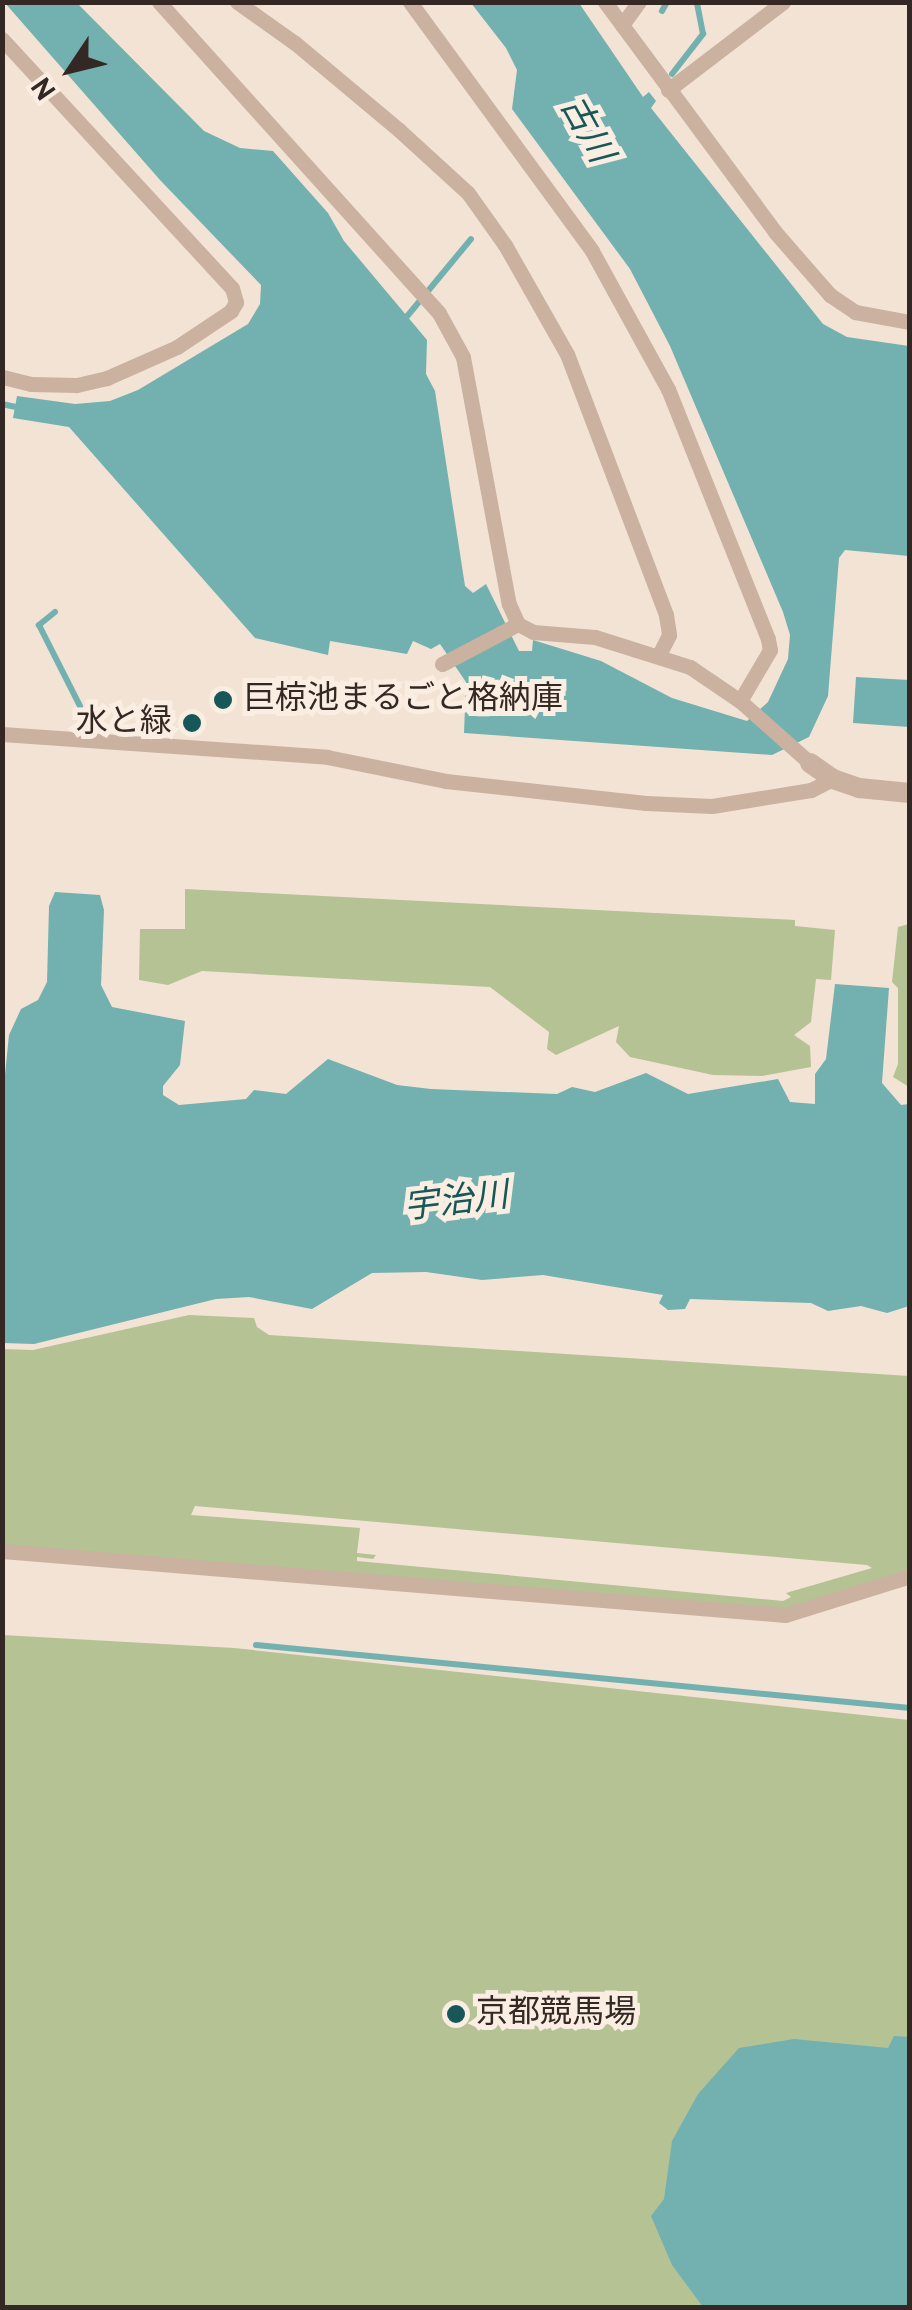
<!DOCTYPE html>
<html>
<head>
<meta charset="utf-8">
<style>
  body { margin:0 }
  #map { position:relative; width:912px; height:2310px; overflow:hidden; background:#f2e3d5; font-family:Overpass,"Noto Sans JP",sans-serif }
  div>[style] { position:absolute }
  .green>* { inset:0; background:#b5c294 }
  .water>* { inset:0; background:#72b1b0 }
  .stream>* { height:6px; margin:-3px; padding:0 3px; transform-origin:3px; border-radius:3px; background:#72b1b0 }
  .minor>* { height:15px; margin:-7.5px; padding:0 7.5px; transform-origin:7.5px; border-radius:7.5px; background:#cbb1a0 }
  .tertiary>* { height:20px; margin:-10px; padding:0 10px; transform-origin:10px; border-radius:10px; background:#cbb1a0 }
  .dots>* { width:28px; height:28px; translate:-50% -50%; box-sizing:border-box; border:5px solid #faede1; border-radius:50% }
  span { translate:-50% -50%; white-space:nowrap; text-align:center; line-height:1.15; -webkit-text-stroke:10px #faede1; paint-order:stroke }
  .poi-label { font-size:32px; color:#342824 }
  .left { translate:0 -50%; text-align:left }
  .right { translate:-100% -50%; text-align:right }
  .water-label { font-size:35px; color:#175758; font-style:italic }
  .frame { position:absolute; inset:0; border:5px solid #342824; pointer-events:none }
  .north { position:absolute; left:20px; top:20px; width:100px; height:100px; -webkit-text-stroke:8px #faede1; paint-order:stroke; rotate:235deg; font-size:28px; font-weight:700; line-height:40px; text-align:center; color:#342824 }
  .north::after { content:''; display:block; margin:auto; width:35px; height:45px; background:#342824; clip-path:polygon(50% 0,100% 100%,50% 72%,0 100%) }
</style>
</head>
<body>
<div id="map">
  <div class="green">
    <div style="clip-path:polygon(185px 889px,795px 920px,795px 926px,835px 930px,831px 980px,816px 979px,811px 1022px,794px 1035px,810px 1046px,811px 1067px,762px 1076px,713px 1075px,630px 1057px,616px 1042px,619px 1026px,556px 1055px,547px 1049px,549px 1032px,490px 987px,202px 971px,168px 985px,139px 980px,140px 929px,185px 929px)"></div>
    <div style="clip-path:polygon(909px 924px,910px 924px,909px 1087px,893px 1077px,898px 1064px,898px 988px,892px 982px,898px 927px)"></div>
    <div style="clip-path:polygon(evenodd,189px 1315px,254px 1318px,257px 1327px,269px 1335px,909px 1376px,909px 1576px,785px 1615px,3px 1551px,3px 1349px,33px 1350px,189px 1315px,195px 1506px,867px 1565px,872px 1568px,786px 1593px,791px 1597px,783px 1601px,357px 1561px,357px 1557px,373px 1559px,376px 1555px,357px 1553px,360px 1528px,191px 1515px,195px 1506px)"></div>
    <div style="clip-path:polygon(2px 1635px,234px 1648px,909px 1720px,909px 2307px,3px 2307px)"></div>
  </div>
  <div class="water">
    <div style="clip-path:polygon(5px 3px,77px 3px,204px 131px,240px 148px,273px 151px,328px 213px,344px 241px,427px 340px,426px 374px,435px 391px,465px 586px,473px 593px,486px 584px,519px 651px,532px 651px,533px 640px,601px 661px,672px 698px,747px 721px,768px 702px,788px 659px,790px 635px,783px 612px,670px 346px,630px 269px,512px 109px,517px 70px,506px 48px,471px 3px,579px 3px,643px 97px,649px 92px,656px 101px,651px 108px,823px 324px,847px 337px,909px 346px,909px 556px,845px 550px,839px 558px,828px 696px,809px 737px,772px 755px,464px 733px,466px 682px,440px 644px,431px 649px,413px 641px,407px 654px,330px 641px,328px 655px,255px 638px,69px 427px,13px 418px,17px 396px,75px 404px,110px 401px,138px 390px,248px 324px,260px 304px,261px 285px,160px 180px)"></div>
    <div style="clip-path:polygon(856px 677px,909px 680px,909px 727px,853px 723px)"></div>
    <div style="clip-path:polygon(55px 892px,100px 895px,104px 910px,101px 985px,112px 1007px,185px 1021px,180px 1065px,163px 1086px,163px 1095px,179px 1105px,246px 1099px,254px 1090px,286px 1094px,328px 1059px,397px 1085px,431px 1089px,557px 1094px,572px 1087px,595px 1092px,646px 1073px,688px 1094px,778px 1079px,790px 1102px,815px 1104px,815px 1074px,826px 1059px,835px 984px,889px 988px,882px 1083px,901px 1105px,909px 1104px,909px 1306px,887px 1313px,861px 1306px,828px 1311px,811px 1303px,690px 1299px,685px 1309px,668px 1310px,659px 1303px,663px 1295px,543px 1275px,482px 1280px,426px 1272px,372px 1273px,312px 1309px,249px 1297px,216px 1299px,34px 1344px,3px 1343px,2px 1104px,9px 1035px,21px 1009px,38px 1000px,47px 982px,49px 906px)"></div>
    <div style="clip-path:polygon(894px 2036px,909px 2037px,909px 2307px,703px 2307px,672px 2265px,651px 2216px,664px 2199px,672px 2141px,698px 2094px,739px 2048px,794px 2039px,888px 2048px)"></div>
  </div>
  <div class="stream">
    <div style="left:662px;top:11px;width:10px;rotate:-61deg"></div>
    <div style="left:672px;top:74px;width:51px;rotate:-52.2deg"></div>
    <div style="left:703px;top:34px;width:33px;rotate:-101deg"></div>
    <div style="left:404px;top:320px;width:105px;rotate:-50.4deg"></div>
    <div style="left:2px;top:404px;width:19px;rotate:12deg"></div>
    <div style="left:55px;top:612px;width:21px;rotate:141deg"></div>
    <div style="left:39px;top:625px;width:91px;rotate:63.2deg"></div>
    <div style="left:256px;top:1645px;width:657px;rotate:5.5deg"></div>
  </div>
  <div class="minor">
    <div style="left:159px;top:2px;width:418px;rotate:48deg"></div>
    <div style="left:439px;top:313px;width:50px;rotate:61.4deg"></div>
    <div style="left:463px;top:357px;width:251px;rotate:79.5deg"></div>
    <div style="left:509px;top:604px;width:22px;rotate:66deg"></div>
    <div style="left:518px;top:624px;width:17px;rotate:28deg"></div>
    <div style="left:533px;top:632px;width:62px;rotate:4.6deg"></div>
    <div style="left:595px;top:637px;width:100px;rotate:17.5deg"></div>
    <div style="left:690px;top:667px;width:60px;rotate:34.2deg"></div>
    <div style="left:740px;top:701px;width:94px;rotate:41.5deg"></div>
    <div style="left:237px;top:2px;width:71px;rotate:35.3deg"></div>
    <div style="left:295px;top:43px;width:136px;rotate:39.9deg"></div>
    <div style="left:399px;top:130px;width:93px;rotate:42.4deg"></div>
    <div style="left:468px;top:193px;width:64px;rotate:54.6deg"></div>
    <div style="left:505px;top:245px;width:125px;rotate:60.4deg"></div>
    <div style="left:567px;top:354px;width:279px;rotate:69.2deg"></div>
    <div style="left:666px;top:615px;width:20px;rotate:81deg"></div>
    <div style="left:669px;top:635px;width:22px;rotate:117deg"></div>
    <div style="left:410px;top:2px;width:308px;rotate:53.8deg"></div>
    <div style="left:592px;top:251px;width:158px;rotate:61.2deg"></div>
    <div style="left:668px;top:389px;width:269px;rotate:68.2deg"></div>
    <div style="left:768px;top:639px;width:11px;rotate:80deg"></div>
    <div style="left:770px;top:650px;width:59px;rotate:120.5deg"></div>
    <div style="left:605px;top:2px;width:286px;rotate:53.5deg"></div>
    <div style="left:775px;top:232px;width:84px;rotate:48.9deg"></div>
    <div style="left:830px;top:295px;width:30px;rotate:34deg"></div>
    <div style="left:855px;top:312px;width:56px;rotate:10.3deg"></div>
    <div style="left:622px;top:25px;width:29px;rotate:-54deg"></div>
    <div style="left:2px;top:39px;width:339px;rotate:47.3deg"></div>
    <div style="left:232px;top:288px;width:15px;rotate:74deg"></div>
    <div style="left:236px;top:302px;width:10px;rotate:119deg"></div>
    <div style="left:231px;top:311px;width:65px;rotate:146.3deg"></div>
    <div style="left:177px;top:347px;width:77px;rotate:156.1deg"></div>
    <div style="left:107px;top:378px;width:32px;rotate:167deg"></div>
    <div style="left:76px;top:385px;width:45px;rotate:-178.7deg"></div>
    <div style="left:31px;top:384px;width:30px;rotate:-166deg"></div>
    <div style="left:668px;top:90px;width:145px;rotate:-37.4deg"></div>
    <div style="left:442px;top:664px;width:86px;rotate:-27.8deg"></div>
    <div style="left:2px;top:734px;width:326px;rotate:4deg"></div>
    <div style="left:327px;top:757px;width:121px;rotate:11.4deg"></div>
    <div style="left:446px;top:781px;width:201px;rotate:6.3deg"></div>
    <div style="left:646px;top:803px;width:66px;rotate:2.6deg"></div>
    <div style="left:712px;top:806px;width:100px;rotate:-9.2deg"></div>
    <div style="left:811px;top:790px;width:25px;rotate:-27deg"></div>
    <div style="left:2px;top:1551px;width:786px;rotate:4.67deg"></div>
    <div style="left:785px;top:1615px;width:131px;rotate:-17.3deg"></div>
  </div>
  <div class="tertiary">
    <div style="left:810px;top:763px;width:28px;rotate:35deg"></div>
    <div style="left:833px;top:779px;width:28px;rotate:19deg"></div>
    <div style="left:859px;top:788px;width:51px;rotate:5.6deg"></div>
  </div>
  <div class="dots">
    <div style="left:223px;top:700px;background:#175758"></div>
    <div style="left:192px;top:723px;background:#175758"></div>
    <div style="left:456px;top:2014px;background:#175758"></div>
  </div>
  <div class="poi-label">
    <span class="left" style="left:243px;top:700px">巨椋池まるごと格納庫</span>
    <span class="right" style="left:172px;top:723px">水と緑</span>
    <span class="left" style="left:476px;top:2014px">京都競馬場</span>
  </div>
  <div class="water-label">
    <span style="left:585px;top:130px;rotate:61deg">古川</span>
    <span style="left:456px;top:1203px;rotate:-7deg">宇治川</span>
  </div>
  <div class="frame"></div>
  <div class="north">N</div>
</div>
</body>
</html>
